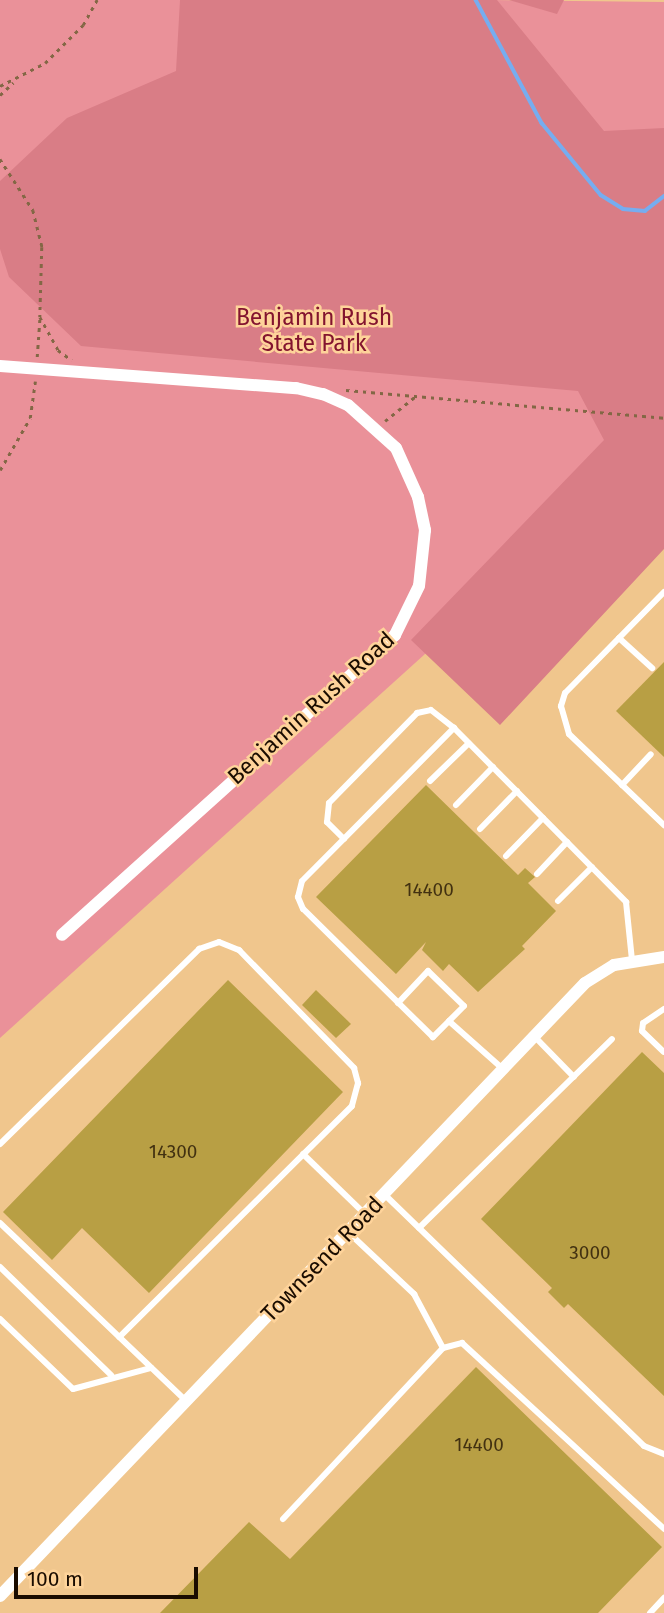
<!DOCTYPE html>
<html>
<head>
<meta charset="utf-8">
<style>
  body { margin:0 }
  #map { position:relative; width:664px; height:1613px; overflow:hidden; background:#f0c68d; font-family:"Fira Sans",sans-serif }
  div>[style] { position:absolute }
  .green>* { inset:0; background:#ea9199 }
  .forest>* { inset:0; background:#d97d86 }
  .stream>* { height:3.5px; margin:-1.75px; padding:0 1.75px; transform-origin:1.75px; border-radius:1.75px; background:#76adf0 }
  .building>* { inset:0; background:#b89f44 }
  .path>* { height:2.5px; margin-top:-1.25px; transform-origin:0; background:repeating-linear-gradient(90deg,#836745 0 3.5px,transparent 0 8.5px) }
  .service>* { height:6px; margin:-3px; padding:0 3px; transform-origin:3px; border-radius:3px; background:#fff }
  .minor>* { height:12px; margin:-6px; padding:0 6px; transform-origin:6px; border-radius:6px; background:#fff }
  span { translate:-50% -50%; white-space:nowrap; text-align:center; line-height:1.15; -webkit-text-stroke:5px #fed39a; paint-order:stroke }
  .number-label { font-size:19px; color:#423111 }
  .number-label span { -webkit-text-stroke-width:0 }
  .park-label { font-size:23px; color:#83142f }
  .street-label { font-size:23px; color:#1a0c00 }
  .scale { position:absolute; left:14px; top:1567px; width:184px; height:32px; box-sizing:border-box; border:4px solid #1a0c00; border-top:0; padding-left:9px; font-size:21px; line-height:24px; white-space:nowrap; color:#1a0c00; -webkit-text-stroke:5px #fed39a; paint-order:stroke }
</style>
</head>
<body>
<div id="map">
  <div class="green">
    <div style="clip-path:polygon(0 0,481px 0,664px 438px,0 1038px)"></div>
    <div style="clip-path:polygon(494px 0,664px 2px,664px 148px,619px 159px)"></div>
  </div>
  <div class="forest">
    <div style="clip-path:polygon(180px 0,497px 0,604px 131px,664px 128px,664px 549px,500px 725px,411px 640px,604px 440px,578px 391px,81px 346px,9px 277px,0 249px,0 181px,67px 118px,176px 71px)"></div>
    <div style="clip-path:polygon(509px 0,564px 0,557px 14px)"></div>
  </div>
  <div class="stream">
    <div style="left:476px;top:0;width:140px;rotate:61.8deg"></div>
    <div style="left:542px;top:123px;width:93px;rotate:50.7deg"></div>
    <div style="left:601px;top:195px;width:26px;rotate:32deg"></div>
    <div style="left:623px;top:209px;width:22px;rotate:5deg"></div>
    <div style="left:645px;top:211px;width:24px;rotate:-38deg"></div>
  </div>
  <div class="building">
    <div style="clip-path:polygon(664px 662px,664px 757px,616px 711px)"></div>
    <div style="clip-path:polygon(426px 785px,518px 875px,525px 868px,535px 877px,528px 883px,556px 911px,522px 946px,525px 949px,478px 992px,449px 964px,443px 971px,422px 950px,426px 942px,396px 974px,316px 897px)"></div>
    <div style="clip-path:polygon(228px 980px,343px 1092px,149px 1293px,82px 1228px,52px 1260px,3px 1212px)"></div>
    <div style="clip-path:polygon(316px 990px,351px 1024px,336px 1038px,302px 1005px)"></div>
    <div style="clip-path:polygon(642px 1052px,664px 1073px,664px 1396px,568px 1304px,564px 1308px,548px 1292px,552px 1288px,481px 1219px)"></div>
    <div style="clip-path:polygon(476px 1367px,662px 1547px,598px 1613px,160px 1613px,249px 1522px,290px 1559px)"></div>
  </div>
  <div class="path">
    <div style="left:0;top:86px;width:51px;rotate:-27.1deg"></div>
    <div style="left:45px;top:63px;width:54px;rotate:-45deg"></div>
    <div style="left:83px;top:25px;width:29px;rotate:-61deg"></div>
    <div style="left:0;top:95px;width:18px;rotate:-43deg"></div>
    <div style="left:0;top:159px;width:61px;rotate:57.1deg"></div>
    <div style="left:33px;top:210px;width:38px;rotate:76deg"></div>
    <div style="left:42px;top:247px;width:70px;rotate:91.6deg"></div>
    <div style="left:40px;top:317px;width:38px;rotate:61deg"></div>
    <div style="left:58px;top:350px;width:17px;rotate:36deg"></div>
    <div style="left:37px;top:357px;width:39px;rotate:-86deg"></div>
    <div style="left:346px;top:390px;width:319px;rotate:5deg"></div>
    <div style="left:385px;top:421px;width:38px;rotate:-39deg"></div>
    <div style="left:0;top:470px;width:60px;rotate:-60deg"></div>
    <div style="left:30px;top:418px;width:37px;rotate:-82deg"></div>
  </div>
  <div class="service">
    <div style="left:664px;top:592px;width:141px;rotate:134.4deg"></div>
    <div style="left:565px;top:693px;width:14px;rotate:107deg"></div>
    <div style="left:561px;top:706px;width:29px;rotate:74deg"></div>
    <div style="left:569px;top:734px;width:132px;rotate:43.8deg"></div>
    <div style="left:619px;top:638px;width:45px;rotate:42.3deg"></div>
    <div style="left:430px;top:781px;width:54px;rotate:-44.3deg"></div>
    <div style="left:622px;top:785px;width:42px;rotate:-46.9deg"></div>
    <div style="left:456px;top:805px;width:53px;rotate:-45.8deg"></div>
    <div style="left:480px;top:829px;width:53px;rotate:-45.8deg"></div>
    <div style="left:344px;top:839px;width:24px;rotate:-135deg"></div>
    <div style="left:327px;top:822px;width:19px;rotate:-84deg"></div>
    <div style="left:329px;top:803px;width:126px;rotate:-45.6deg"></div>
    <div style="left:417px;top:713px;width:14px;rotate:-12deg"></div>
    <div style="left:431px;top:710px;width:29px;rotate:38deg"></div>
    <div style="left:506px;top:856px;width:53px;rotate:-45.8deg"></div>
    <div style="left:537px;top:874px;width:44px;rotate:-46.8deg"></div>
    <div style="left:558px;top:901px;width:48px;rotate:-45deg"></div>
    <div style="left:398px;top:1003px;width:44px;rotate:-46.8deg"></div>
    <div style="left:428px;top:971px;width:50px;rotate:44.2deg"></div>
    <div style="left:464px;top:1006px;width:21px;rotate:135deg"></div>
    <div style="left:664px;top:1009px;width:25px;rotate:146deg"></div>
    <div style="left:643px;top:1023px;width:8px;rotate:97deg"></div>
    <div style="left:642px;top:1031px;width:30px;rotate:44deg"></div>
    <div style="left:534px;top:1036px;width:57px;rotate:45.7deg"></div>
    <div style="left:503px;top:1069px;width:72px;rotate:-138.4deg"></div>
    <div style="left:449px;top:1021px;width:23px;rotate:135deg"></div>
    <div style="left:433px;top:1037px;width:182px;rotate:-135.4deg"></div>
    <div style="left:303px;top:909px;width:13px;rotate:-113deg"></div>
    <div style="left:298px;top:897px;width:16px;rotate:-76deg"></div>
    <div style="left:302px;top:881px;width:216px;rotate:-45.2deg"></div>
    <div style="left:454px;top:728px;width:245px;rotate:45.3deg"></div>
    <div style="left:626px;top:902px;width:58px;rotate:84.1deg"></div>
    <div style="left:0;top:1144px;width:279px;rotate:-44.4deg"></div>
    <div style="left:199px;top:949px;width:21px;rotate:-19deg"></div>
    <div style="left:219px;top:942px;width:22px;rotate:22deg"></div>
    <div style="left:239px;top:950px;width:165px;rotate:45.7deg"></div>
    <div style="left:354px;top:1068px;width:16px;rotate:75deg"></div>
    <div style="left:358px;top:1083px;width:24px;rotate:105deg"></div>
    <div style="left:352px;top:1106px;width:328px;rotate:135.2deg"></div>
    <div style="left:303px;top:1154px;width:86px;rotate:44.1deg"></div>
    <div style="left:384px;top:1194px;width:362px;rotate:44.1deg"></div>
    <div style="left:644px;top:1446px;width:22px;rotate:22deg"></div>
    <div style="left:0;top:1223px;width:257px;rotate:43.7deg"></div>
    <div style="left:419px;top:1228px;width:270px;rotate:-44.4deg"></div>
    <div style="left:348px;top:1232px;width:91px;rotate:43.2deg"></div>
    <div style="left:414px;top:1294px;width:61px;rotate:61.8deg"></div>
    <div style="left:0;top:1267px;width:155px;rotate:44.2deg"></div>
    <div style="left:0;top:1319px;width:101px;rotate:43.8deg"></div>
    <div style="left:73px;top:1389px;width:81px;rotate:-15.1deg"></div>
    <div style="left:283px;top:1519px;width:234px;rotate:-46.9deg"></div>
    <div style="left:443px;top:1348px;width:20px;rotate:-15deg"></div>
    <div style="left:462px;top:1343px;width:275px;rotate:42.6deg"></div>
    <div style="left:650px;top:1613px;width:21px;rotate:-47deg"></div>
  </div>
  <div class="minor">
    <div style="left:0;top:366px;width:297px;rotate:4.3deg"></div>
    <div style="left:296px;top:388px;width:28px;rotate:13deg"></div>
    <div style="left:323px;top:394px;width:27px;rotate:24deg"></div>
    <div style="left:348px;top:405px;width:64px;rotate:41.9deg"></div>
    <div style="left:396px;top:448px;width:54px;rotate:65.8deg"></div>
    <div style="left:418px;top:497px;width:34px;rotate:78deg"></div>
    <div style="left:425px;top:530px;width:56px;rotate:96.1deg"></div>
    <div style="left:419px;top:586px;width:55px;rotate:116.1deg"></div>
    <div style="left:395px;top:635px;width:448px;rotate:138deg"></div>
    <div style="left:0;top:1596px;width:847px;rotate:-46.34deg"></div>
    <div style="left:585px;top:983px;width:34px;rotate:-32deg"></div>
    <div style="left:614px;top:965px;width:51px;rotate:-9.1deg"></div>
  </div>
  <div class="number-label">
    <span style="left:429px;top:890px">14400</span>
    <span style="left:173px;top:1152px">14300</span>
    <span style="left:590px;top:1253px">3000</span>
    <span style="left:479px;top:1445px">14400</span>
  </div>
  <div class="park-label">
    <span style="left:314px;top:330px">Benjamin Rush<br>State Park</span>
  </div>
  <div class="street-label">
    <span style="left:311px;top:708px;rotate:-42deg">Benjamin Rush Road</span>
    <span style="left:322px;top:1259px;rotate:-46deg">Townsend Road</span>
  </div>
  <div class="scale">100 m</div>
</div>
</body>
</html>
